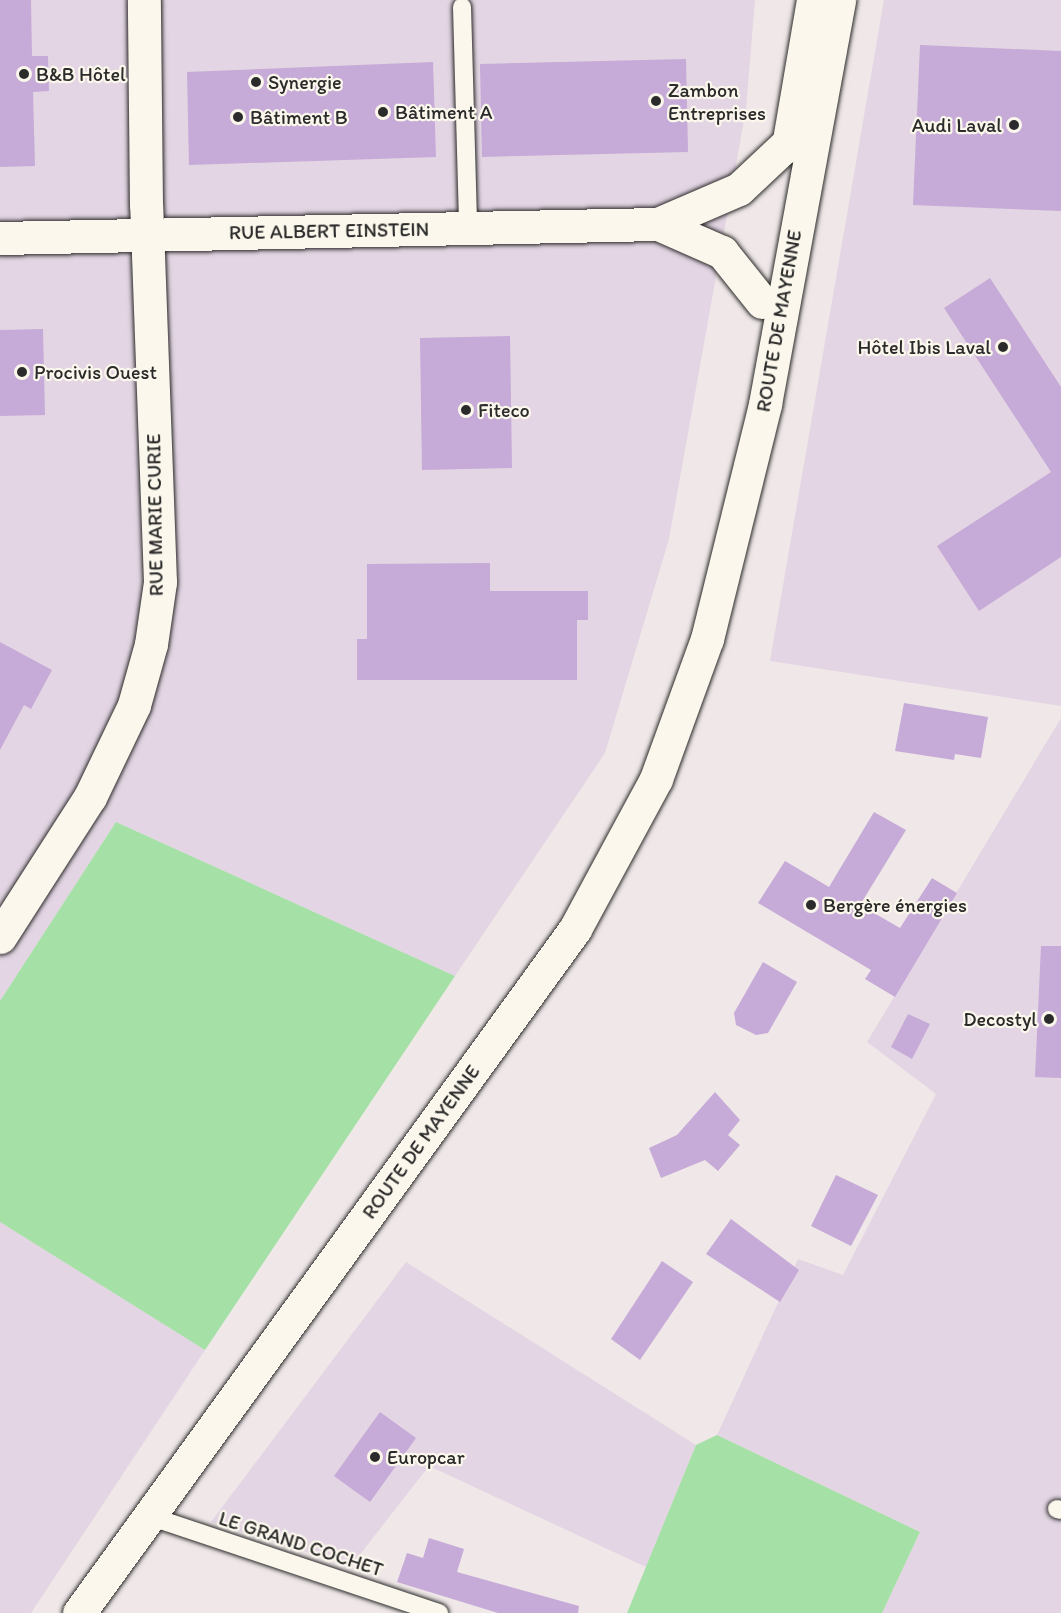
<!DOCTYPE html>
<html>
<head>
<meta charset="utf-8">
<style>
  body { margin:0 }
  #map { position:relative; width:1061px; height:1613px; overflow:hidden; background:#f0e8e8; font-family:Itim,sans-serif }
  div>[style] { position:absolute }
  .built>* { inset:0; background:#e3d5e3 }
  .green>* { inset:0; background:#a5e0a6 }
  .building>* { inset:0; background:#c6aad7 }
  .roads { filter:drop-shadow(0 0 2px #2b2b2b) drop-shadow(0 0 2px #2b2b2b) }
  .service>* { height:18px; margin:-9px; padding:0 9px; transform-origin:9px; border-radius:9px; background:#fbf7ec }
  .minor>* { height:33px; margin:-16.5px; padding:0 16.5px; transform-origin:16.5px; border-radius:16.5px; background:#fbf7ec }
  .secondary>* { height:33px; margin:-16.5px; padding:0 16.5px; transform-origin:16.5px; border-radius:16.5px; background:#fbf7ec }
  .dots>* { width:16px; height:16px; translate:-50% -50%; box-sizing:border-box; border:3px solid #fbf7ec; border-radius:50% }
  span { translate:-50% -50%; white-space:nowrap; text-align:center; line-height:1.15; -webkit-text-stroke:4.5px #fbf7ec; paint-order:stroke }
  .poi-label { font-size:20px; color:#2b2b2b }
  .left { translate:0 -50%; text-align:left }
  .right { translate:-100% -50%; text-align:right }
  .street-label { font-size:20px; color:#2b2b2b }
</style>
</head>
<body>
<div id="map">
  <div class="built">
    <div style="clip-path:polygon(0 0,755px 0,746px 109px,669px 539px,605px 753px,455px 976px,116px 822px,0 1001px)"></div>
    <div style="clip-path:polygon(884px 0,1061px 0,1061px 706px,770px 661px)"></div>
    <div style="clip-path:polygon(1061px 718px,1061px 1613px,882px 1613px,920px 1532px,717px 1435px,798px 1259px,843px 1275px,936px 1094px,867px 1042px)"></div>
    <div style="clip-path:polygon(0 1222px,205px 1350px,31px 1613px,0 1613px)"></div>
    <div style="clip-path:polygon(406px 1262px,696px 1445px,646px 1567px,429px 1466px,351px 1566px,211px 1522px)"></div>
  </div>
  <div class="green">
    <div style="clip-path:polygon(116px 822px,455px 976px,205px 1350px,0 1222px,0 1001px)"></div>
    <div style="clip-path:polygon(717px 1435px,920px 1532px,882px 1613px,627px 1613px,696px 1445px)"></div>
  </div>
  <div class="building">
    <div style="clip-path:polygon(0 0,31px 0,32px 56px,48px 56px,49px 91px,33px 92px,35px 166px,0 167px)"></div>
    <div style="clip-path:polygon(920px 45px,1061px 51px,1061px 211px,913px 205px)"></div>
    <div style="clip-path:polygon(686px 59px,688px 152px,482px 157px,480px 64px)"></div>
    <div style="clip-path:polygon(433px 62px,436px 157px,189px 165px,187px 72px)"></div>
    <div style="clip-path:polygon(990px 278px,1061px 387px,1061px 557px,979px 611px,937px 546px,1051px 472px,944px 308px)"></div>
    <div style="clip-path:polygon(43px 329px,45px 415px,0 416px,0 330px)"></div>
    <div style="clip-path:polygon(510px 336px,512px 468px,422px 470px,420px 338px)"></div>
    <div style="clip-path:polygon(490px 563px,490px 591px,588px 591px,588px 620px,577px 620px,577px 680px,357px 680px,357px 639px,367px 639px,367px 564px)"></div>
    <div style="clip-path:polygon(0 642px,52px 670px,31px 709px,24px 705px,0 750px)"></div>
    <div style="clip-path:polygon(904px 703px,988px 717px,981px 758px,955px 754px,954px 760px,895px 751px)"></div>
    <div style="clip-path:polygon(874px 812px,906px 830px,860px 905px,900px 928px,932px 878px,957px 893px,895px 997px,865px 979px,871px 970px,758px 903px,785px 861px,829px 887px)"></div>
    <div style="clip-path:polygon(1041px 946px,1061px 946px,1061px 1078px,1035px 1077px)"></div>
    <div style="clip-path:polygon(763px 962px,797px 982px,768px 1033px,756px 1035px,736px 1025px,734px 1013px)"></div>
    <div style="clip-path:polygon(908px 1014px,930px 1024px,912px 1059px,891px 1047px)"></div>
    <div style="clip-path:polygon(715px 1092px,740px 1120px,728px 1135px,740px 1145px,718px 1171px,705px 1160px,661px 1178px,649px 1148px,677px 1135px)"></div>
    <div style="clip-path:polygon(836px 1175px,878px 1195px,851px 1246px,811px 1226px)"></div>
    <div style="clip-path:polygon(731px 1219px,799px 1270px,780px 1302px,706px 1254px)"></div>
    <div style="clip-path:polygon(662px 1261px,693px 1282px,640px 1360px,611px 1339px)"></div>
    <div style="clip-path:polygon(380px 1412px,416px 1438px,370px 1502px,334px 1476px)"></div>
    <div style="clip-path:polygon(429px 1538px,464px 1549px,457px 1572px,579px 1606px,578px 1613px,498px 1613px,397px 1582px,407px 1553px,423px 1558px)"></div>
  </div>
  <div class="roads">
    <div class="service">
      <div style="left:462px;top:7px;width:221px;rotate:88.4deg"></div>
      <div style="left:1057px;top:1509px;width:4px;rotate:14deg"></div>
      <div style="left:149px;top:1516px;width:306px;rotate:18.5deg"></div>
    </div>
    <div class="minor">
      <div style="left:658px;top:224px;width:70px;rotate:23.6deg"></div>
      <div style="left:722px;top:252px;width:64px;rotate:51.3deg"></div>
      <div style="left:0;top:238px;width:658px;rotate:-1.22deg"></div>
      <div style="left:658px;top:224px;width:88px;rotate:-23.4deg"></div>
      <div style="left:739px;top:189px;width:69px;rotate:-43.2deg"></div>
      <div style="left:0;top:937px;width:166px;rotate:-57.3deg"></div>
      <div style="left:90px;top:797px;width:102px;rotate:-64.4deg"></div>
      <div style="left:134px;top:705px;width:63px;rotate:-74.4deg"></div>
      <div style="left:151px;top:644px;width:63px;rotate:-81.7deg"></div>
      <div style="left:160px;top:582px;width:377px;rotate:-92.1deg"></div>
      <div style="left:146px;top:205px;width:205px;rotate:-90.6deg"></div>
    </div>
    <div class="secondary">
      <div style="left:788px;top:146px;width:148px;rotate:-80.3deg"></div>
      <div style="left:79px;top:1613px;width:845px;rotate:-54.05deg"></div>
      <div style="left:575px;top:929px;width:170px;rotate:-61.6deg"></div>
      <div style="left:656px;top:779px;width:149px;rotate:-70deg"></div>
      <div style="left:707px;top:639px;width:242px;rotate:-76.1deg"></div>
      <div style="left:765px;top:404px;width:411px;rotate:-79.6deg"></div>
    </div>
  </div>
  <div class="dots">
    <div style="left:24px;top:74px;background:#2b2b2b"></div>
    <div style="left:256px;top:82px;background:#2b2b2b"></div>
    <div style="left:656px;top:101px;background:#2b2b2b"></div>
    <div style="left:383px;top:112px;background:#2b2b2b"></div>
    <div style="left:238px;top:117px;background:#2b2b2b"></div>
    <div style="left:1014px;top:125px;background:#2b2b2b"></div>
    <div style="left:1003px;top:347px;background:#2b2b2b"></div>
    <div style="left:22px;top:372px;background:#2b2b2b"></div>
    <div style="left:466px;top:410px;background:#2b2b2b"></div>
    <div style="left:811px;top:905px;background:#2b2b2b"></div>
    <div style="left:1049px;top:1019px;background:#2b2b2b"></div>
    <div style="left:375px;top:1457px;background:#2b2b2b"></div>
  </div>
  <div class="poi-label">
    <span class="left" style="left:36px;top:74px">B&amp;B Hôtel</span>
    <span class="left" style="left:268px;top:82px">Synergie</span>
    <span class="left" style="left:668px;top:102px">Zambon<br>Entreprises</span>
    <span class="left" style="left:395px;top:112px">Bâtiment A</span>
    <span class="left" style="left:250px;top:117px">Bâtiment B</span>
    <span class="right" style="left:1002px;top:125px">Audi Laval</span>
    <span class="right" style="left:991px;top:347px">Hôtel Ibis Laval</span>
    <span class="left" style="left:34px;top:372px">Procivis Ouest</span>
    <span class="left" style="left:478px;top:410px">Fiteco</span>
    <span class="left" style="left:823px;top:905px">Bergère énergies</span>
    <span class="right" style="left:1037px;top:1019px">Decostyl</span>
    <span class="left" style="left:387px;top:1457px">Europcar</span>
  </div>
  <div class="street-label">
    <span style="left:329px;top:231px;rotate:-1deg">RUE ALBERT EINSTEIN</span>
    <span style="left:779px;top:321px;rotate:-80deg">ROUTE DE MAYENNE</span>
    <span style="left:155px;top:515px;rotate:-91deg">RUE MARIE CURIE</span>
    <span style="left:421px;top:1142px;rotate:-54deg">ROUTE DE MAYENNE</span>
    <span style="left:301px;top:1544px;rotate:18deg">LE GRAND COCHET</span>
  </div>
</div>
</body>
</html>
